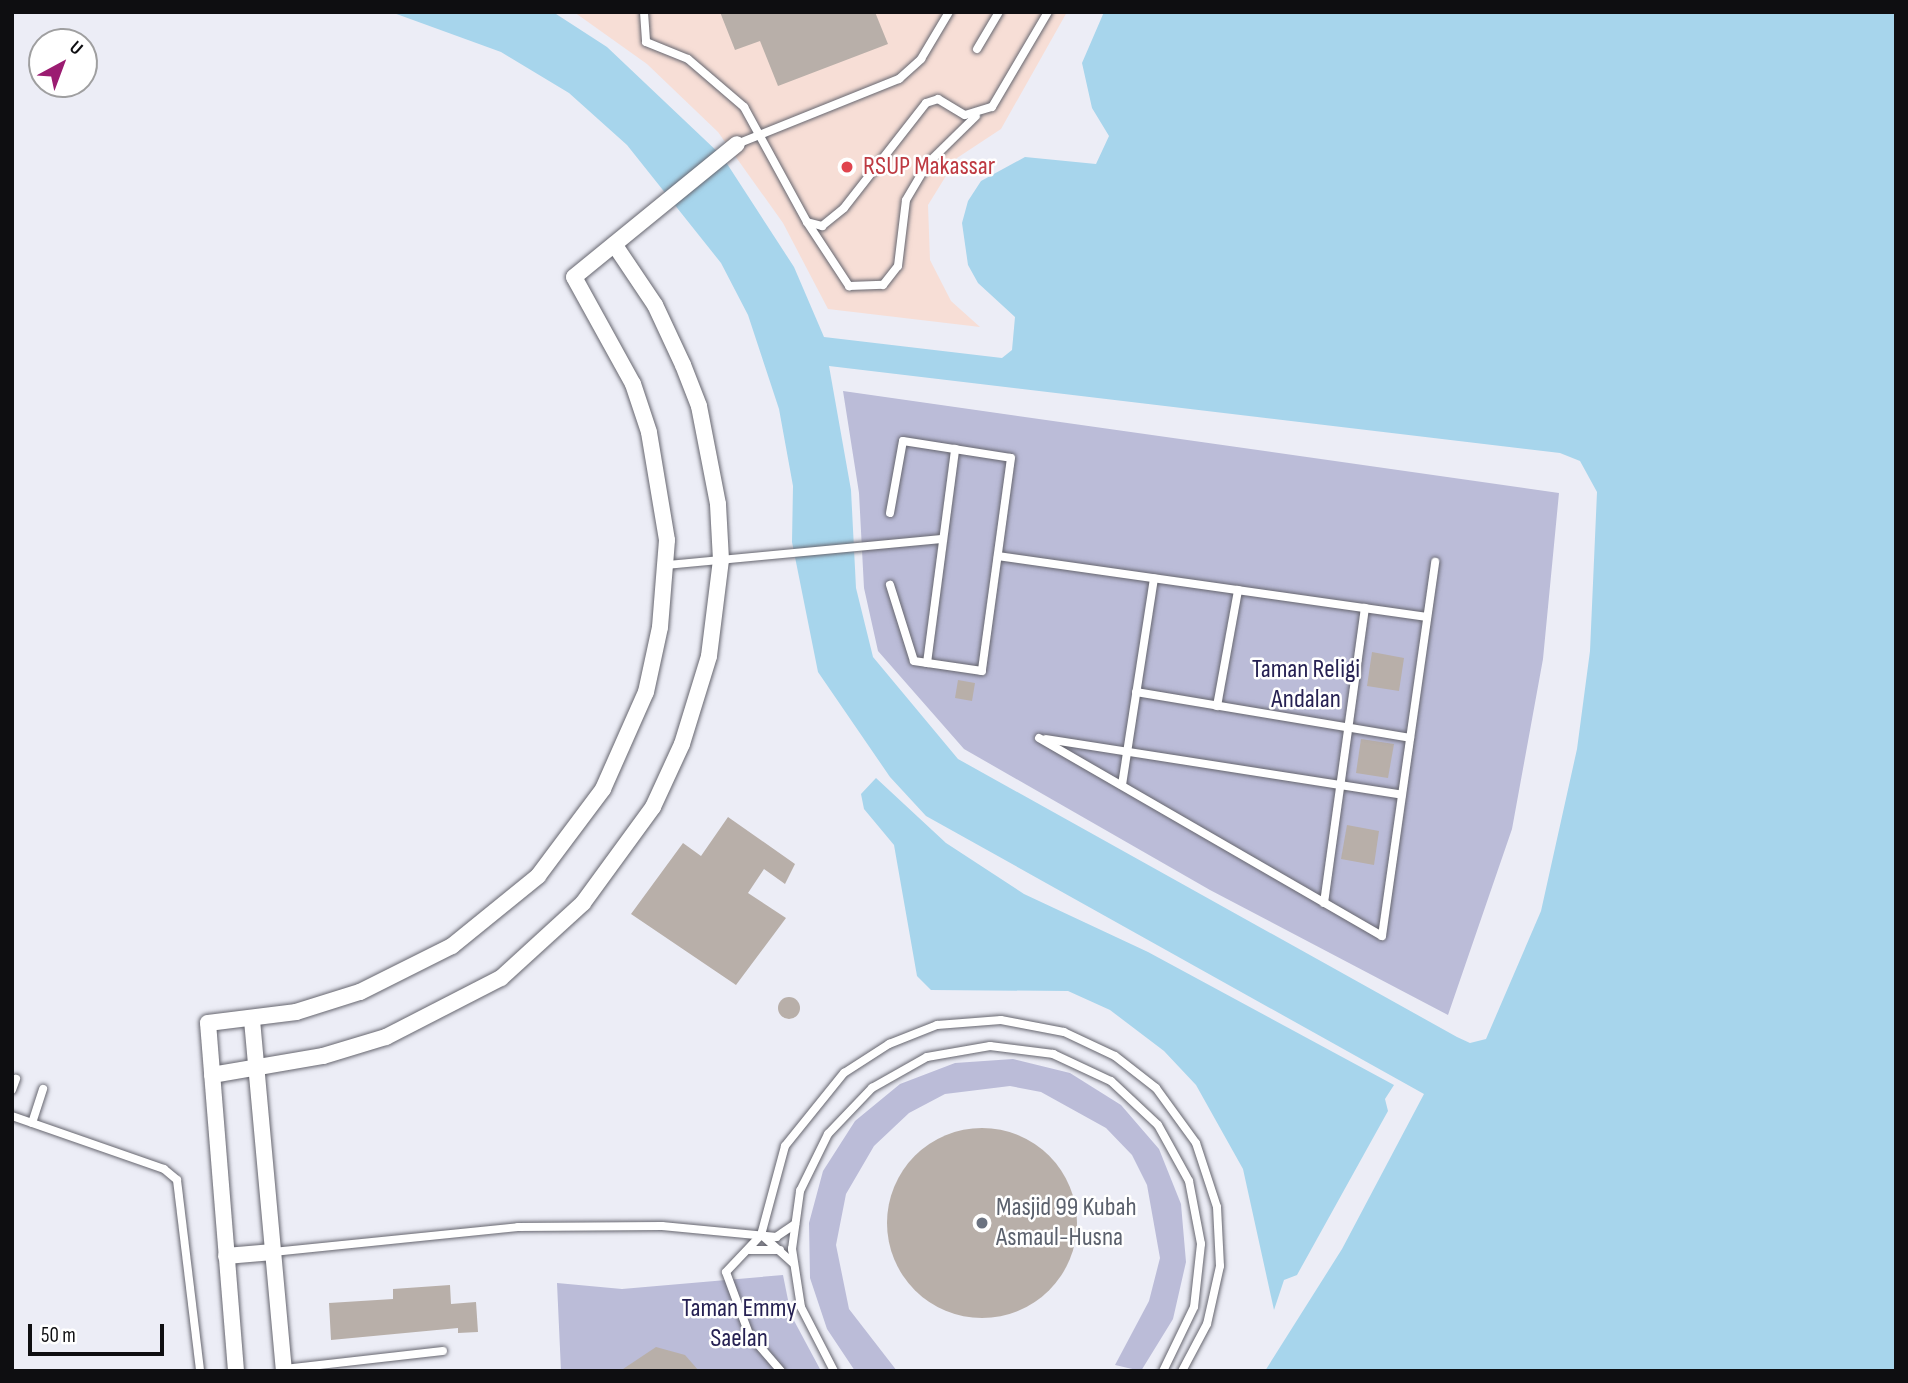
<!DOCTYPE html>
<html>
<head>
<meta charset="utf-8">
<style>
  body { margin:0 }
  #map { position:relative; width:1908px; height:1383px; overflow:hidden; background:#ecedf6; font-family:"Sofia Sans Condensed",sans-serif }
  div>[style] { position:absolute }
  .medical>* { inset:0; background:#f7ded6 }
  .green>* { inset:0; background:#bbbcd8 }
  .water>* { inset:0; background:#a7d5ec }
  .building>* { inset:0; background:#b8afa9 }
  .round { border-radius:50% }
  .roads { filter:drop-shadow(0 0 2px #66666f) drop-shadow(0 0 2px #66666f) }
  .lane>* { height:8px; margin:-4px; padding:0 4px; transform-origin:4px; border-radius:4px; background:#fff }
  .street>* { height:16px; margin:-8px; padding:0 8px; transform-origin:8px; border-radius:8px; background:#fff }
  .dots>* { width:19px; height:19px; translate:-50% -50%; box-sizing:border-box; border:4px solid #fff; border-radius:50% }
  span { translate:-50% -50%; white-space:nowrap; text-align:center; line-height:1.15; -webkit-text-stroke:5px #fff; paint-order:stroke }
  .health-label { font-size:26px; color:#be3a42 }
  .left { translate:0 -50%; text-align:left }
  .park-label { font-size:26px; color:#262153 }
  .worship-label { font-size:26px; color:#5b616d }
  .frame { position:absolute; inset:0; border:14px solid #0e0e11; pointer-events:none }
  .north { position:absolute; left:28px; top:28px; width:70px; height:70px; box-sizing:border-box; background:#fff; border:2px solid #9f9fa0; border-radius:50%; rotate:41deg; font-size:19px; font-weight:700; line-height:28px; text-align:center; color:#0e0e11 }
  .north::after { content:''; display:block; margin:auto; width:24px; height:32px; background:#9b1c71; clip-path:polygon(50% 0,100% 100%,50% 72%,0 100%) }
  .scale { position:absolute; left:28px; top:1324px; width:136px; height:32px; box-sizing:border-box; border:4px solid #0e0e11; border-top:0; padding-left:9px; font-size:21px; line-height:24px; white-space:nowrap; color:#0e0e11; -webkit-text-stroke:5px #fff; paint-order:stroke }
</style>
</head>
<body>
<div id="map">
  <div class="medical">
    <div style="clip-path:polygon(574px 12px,1067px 12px,1001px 129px,957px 158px,928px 205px,930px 260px,951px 301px,980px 327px,828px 309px,783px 223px,718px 132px,647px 64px)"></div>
  </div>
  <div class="green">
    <div style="clip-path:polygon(843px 391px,1559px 493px,1543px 659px,1512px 829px,1448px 1015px,1210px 890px,964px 749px,878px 651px,864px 588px,859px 493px)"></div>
    <div style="clip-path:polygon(1013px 1059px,1070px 1073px,1121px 1105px,1159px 1149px,1181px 1204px,1186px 1262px,1173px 1319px,1141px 1371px,1115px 1365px,1149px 1301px,1160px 1258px,1147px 1185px,1132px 1155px,1106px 1128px,1041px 1092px,1010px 1086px,945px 1094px,909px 1113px,874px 1146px,846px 1194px,836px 1245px,849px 1309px,897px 1371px,855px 1371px,827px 1329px,810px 1278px,809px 1223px,823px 1171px,855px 1121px,900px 1084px,955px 1063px)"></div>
    <div style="clip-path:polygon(783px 1275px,791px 1315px,821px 1371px,561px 1371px,557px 1283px,622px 1289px)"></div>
  </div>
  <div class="water">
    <div style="clip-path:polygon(evenodd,391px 12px,553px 12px,607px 47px,722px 156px,794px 267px,824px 337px,1002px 358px,1012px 350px,1015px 317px,978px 283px,968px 265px,962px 223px,968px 201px,981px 181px,1025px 157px,1096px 164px,1109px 136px,1092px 108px,1082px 63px,1104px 12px,1896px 12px,1896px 1371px,1265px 1371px,1342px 1249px,1424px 1094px,926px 816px,890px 777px,818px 672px,792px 542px,793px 486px,779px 409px,748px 315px,721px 263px,627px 145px,569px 93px,501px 52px,391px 12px,829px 366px,1560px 453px,1580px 461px,1597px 492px,1590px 651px,1577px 749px,1541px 911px,1486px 1039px,1470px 1043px,1457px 1037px,958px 759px,873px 657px,856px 588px,851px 490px,829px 366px)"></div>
    <div style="clip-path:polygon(876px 778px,946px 843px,1024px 894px,1148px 952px,1394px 1085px,1385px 1099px,1388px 1111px,1297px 1275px,1284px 1280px,1274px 1310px,1243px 1169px,1196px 1085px,1164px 1051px,1110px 1010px,1068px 991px,931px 990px,917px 976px,894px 845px,864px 809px,861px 794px)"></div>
  </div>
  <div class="building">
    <div style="clip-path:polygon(720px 12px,875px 12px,888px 44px,778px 86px,760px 41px,735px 50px)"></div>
    <div style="clip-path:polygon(1372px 652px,1404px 658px,1399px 691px,1367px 686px)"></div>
    <div style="clip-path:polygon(958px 680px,975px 683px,972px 701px,955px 698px)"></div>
    <div style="clip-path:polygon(1361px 739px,1394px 744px,1388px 778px,1356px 773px)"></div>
    <div style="clip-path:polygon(728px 817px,795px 864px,785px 884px,764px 869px,748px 893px,786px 918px,736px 985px,631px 914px,683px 843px,701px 856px)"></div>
    <div style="clip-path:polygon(1347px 825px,1379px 831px,1374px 865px,1341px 859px)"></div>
    <div class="round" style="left:778px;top:997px;width:22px;height:22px"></div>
    <div class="round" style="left:887px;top:1128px;width:190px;height:190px"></div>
    <div style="clip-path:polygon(450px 1285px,451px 1304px,476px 1302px,478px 1332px,458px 1333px,458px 1328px,331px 1340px,329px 1303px,393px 1299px,393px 1289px)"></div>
    <div style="clip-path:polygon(656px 1347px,685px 1355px,699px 1371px,620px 1371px)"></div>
  </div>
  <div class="roads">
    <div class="lane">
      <div style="left:644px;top:12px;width:30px;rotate:86deg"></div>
      <div style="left:646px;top:42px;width:45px;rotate:22deg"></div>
      <div style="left:688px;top:59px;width:74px;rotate:40.6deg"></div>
      <div style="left:744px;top:107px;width:131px;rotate:61.3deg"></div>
      <div style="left:807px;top:222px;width:16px;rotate:15deg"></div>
      <div style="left:822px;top:226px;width:28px;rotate:-39deg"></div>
      <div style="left:844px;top:208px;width:133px;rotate:-52deg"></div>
      <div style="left:926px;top:103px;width:13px;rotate:-18deg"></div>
      <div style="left:938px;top:99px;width:31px;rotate:31deg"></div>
      <div style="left:965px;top:115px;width:28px;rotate:-17deg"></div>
      <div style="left:992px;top:107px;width:110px;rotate:-59.5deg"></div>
      <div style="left:977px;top:49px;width:43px;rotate:-59.3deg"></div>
      <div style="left:737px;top:144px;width:175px;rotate:-21.9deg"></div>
      <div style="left:899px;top:79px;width:30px;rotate:-42deg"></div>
      <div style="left:921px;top:59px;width:55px;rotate:-59.2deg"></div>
      <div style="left:807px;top:222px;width:77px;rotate:56.7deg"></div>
      <div style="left:849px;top:286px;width:34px;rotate:-2deg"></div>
      <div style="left:883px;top:285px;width:24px;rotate:-52deg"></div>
      <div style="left:898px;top:266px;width:66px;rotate:-83.1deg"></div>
      <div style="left:906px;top:200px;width:43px;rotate:-59.3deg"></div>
      <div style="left:928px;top:163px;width:67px;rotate:-44.4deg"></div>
      <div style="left:890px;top:513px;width:73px;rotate:-79.8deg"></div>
      <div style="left:903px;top:441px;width:109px;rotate:8.9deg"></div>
      <div style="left:1011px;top:458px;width:215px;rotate:97.8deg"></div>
      <div style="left:982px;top:671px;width:69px;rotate:-171.6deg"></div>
      <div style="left:914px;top:661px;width:80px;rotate:-107.5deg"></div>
      <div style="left:998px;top:556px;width:433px;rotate:8.1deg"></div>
      <div style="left:667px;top:565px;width:277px;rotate:-5.4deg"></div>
      <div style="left:927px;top:663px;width:216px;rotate:-82.5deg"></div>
      <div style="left:1136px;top:692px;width:278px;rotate:9.5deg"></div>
      <div style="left:1217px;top:706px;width:118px;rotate:-79.7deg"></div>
      <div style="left:1039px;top:738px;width:396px;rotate:30deg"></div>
      <div style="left:1382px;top:936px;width:378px;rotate:-81.9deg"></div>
      <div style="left:1046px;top:739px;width:360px;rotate:8.9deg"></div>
      <div style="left:1122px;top:785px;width:209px;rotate:-81.2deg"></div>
      <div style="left:1324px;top:903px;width:298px;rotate:-82.1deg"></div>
      <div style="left:12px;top:1090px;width:12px;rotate:-70deg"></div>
      <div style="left:12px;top:1116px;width:161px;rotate:19.2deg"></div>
      <div style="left:164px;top:1169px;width:17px;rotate:40deg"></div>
      <div style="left:177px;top:1180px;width:192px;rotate:83.1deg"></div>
      <div style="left:32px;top:1123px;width:36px;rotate:-72deg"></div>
      <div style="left:764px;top:1237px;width:39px;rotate:42deg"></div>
      <div style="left:749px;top:1250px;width:31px"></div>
      <div style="left:273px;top:1252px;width:246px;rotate:-5.8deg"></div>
      <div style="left:518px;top:1227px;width:144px;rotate:-0.4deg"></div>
      <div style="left:662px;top:1226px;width:115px;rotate:5.5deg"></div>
      <div style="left:776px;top:1237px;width:23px;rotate:-34deg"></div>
      <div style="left:284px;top:1369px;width:160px;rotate:-6.5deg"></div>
      <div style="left:781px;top:1371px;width:49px;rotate:-130.9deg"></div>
      <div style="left:749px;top:1334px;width:66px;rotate:-110.4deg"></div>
      <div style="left:726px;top:1272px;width:51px;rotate:-46.6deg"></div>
      <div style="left:761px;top:1235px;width:92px;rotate:-74.9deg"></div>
      <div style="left:785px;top:1146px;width:94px;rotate:-51.1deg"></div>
      <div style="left:844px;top:1073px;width:54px;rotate:-32.8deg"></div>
      <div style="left:889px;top:1044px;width:52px;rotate:-21.6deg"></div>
      <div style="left:937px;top:1025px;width:64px;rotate:-4.5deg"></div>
      <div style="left:1001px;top:1020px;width:64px;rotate:10.8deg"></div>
      <div style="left:1064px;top:1032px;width:56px;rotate:25.2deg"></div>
      <div style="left:1115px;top:1056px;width:52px;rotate:38deg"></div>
      <div style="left:1156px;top:1088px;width:68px;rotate:54deg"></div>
      <div style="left:1196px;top:1143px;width:67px;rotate:71.8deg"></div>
      <div style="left:1217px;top:1207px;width:59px;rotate:87.1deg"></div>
      <div style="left:1220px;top:1266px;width:59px;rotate:102.6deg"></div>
      <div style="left:1207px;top:1324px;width:53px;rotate:118deg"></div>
      <div style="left:834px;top:1371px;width:72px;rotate:-117.3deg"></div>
      <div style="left:801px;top:1307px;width:59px;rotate:-98.8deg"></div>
      <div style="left:792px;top:1249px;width:59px;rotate:-82.1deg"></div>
      <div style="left:800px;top:1191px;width:64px;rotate:-63.8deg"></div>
      <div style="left:828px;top:1134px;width:64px;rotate:-46.3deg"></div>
      <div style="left:872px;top:1088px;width:63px;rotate:-29.4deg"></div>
      <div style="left:927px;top:1057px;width:64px;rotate:-9.9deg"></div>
      <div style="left:990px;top:1046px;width:64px;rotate:7.2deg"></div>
      <div style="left:1053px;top:1054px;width:64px;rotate:25deg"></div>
      <div style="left:1111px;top:1081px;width:64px;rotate:43.1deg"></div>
      <div style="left:1158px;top:1125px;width:64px;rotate:61deg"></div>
      <div style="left:1189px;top:1181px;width:64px;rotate:79.2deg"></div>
      <div style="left:1201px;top:1244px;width:63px;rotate:96.3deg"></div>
      <div style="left:1194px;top:1307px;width:71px;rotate:115.8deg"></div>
    </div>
    <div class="street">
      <div style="left:252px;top:1020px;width:352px;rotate:84.8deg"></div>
      <div style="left:212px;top:1075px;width:113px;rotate:-9.7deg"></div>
      <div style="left:323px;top:1056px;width:66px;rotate:-16.8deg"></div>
      <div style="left:386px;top:1037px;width:129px;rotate:-27.2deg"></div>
      <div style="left:501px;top:978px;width:111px;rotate:-42.4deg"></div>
      <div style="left:583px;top:903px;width:119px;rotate:-53.9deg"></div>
      <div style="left:653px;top:807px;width:69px;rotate:-65.3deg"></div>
      <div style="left:682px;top:744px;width:92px;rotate:-72.9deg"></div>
      <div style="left:709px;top:656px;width:97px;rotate:-82.9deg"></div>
      <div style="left:721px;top:560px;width:56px;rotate:-93.1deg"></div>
      <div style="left:718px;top:504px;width:100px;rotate:-101deg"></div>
      <div style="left:699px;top:406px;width:44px;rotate:-111.3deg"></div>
      <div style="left:683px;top:365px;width:66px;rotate:-115deg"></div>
      <div style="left:655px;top:305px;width:73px;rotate:-123.9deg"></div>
      <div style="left:226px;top:1256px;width:47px;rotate:-4.9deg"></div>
      <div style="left:236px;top:1371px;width:349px;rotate:-94.6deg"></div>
      <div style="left:208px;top:1023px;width:89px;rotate:-7.1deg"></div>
      <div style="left:296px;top:1012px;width:67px;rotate:-17.4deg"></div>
      <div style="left:360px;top:992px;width:103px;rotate:-26.6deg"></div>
      <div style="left:452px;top:946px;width:111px;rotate:-39.1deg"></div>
      <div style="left:538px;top:876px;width:109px;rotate:-53.2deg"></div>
      <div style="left:603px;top:789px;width:106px;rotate:-66.1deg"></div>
      <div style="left:646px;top:692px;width:66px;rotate:-77.8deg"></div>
      <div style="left:660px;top:627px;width:87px;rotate:-85.4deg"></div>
      <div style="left:667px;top:540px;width:109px;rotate:-99.5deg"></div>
      <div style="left:649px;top:432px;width:51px;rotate:-108.4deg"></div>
      <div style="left:633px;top:384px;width:122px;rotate:-118.9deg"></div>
      <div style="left:574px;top:277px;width:210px;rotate:-39.2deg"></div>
    </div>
  </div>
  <div class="dots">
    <div style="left:847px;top:167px;background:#e0444e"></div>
    <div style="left:982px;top:1223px;background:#6b7280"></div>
  </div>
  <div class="health-label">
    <span class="left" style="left:863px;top:167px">RSUP Makassar</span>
  </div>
  <div class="park-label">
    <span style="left:1306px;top:685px">Taman Religi<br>Andalan</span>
    <span style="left:739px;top:1324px">Taman Emmy<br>Saelan</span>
  </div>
  <div class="worship-label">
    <span class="left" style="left:996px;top:1223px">Masjid 99 Kubah<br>Asmaul-Husna</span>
  </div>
  <div class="frame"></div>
  <div class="north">U</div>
  <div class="scale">50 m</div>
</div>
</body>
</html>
